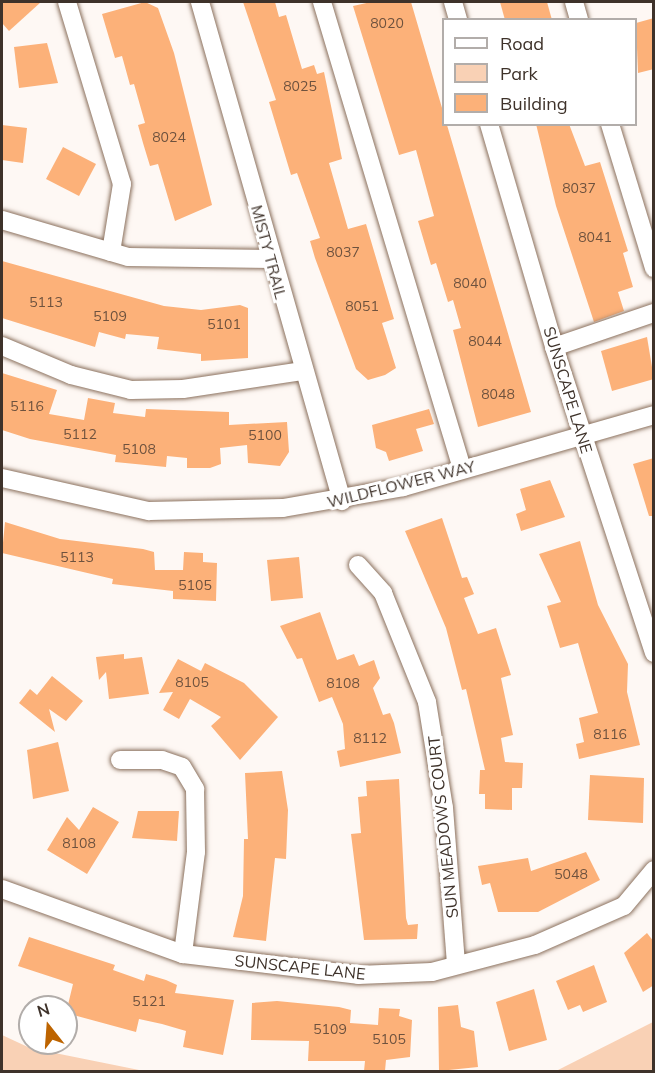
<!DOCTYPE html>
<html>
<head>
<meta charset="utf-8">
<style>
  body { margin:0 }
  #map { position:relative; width:655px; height:1073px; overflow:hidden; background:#fef8f4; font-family:Mulish,sans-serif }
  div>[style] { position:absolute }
  .green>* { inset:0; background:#f9d1b5 }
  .building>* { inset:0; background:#fcb179 }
  .roads { filter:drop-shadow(0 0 2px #8b715e) drop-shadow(0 0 2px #8b715e) }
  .minor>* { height:18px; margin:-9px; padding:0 9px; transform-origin:9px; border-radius:9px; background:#fff }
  span { translate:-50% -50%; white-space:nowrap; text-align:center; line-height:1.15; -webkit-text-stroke:6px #fff; paint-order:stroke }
  .number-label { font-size:14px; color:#6e523e }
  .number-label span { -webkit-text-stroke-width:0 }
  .street-label { font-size:16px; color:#3e322a }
  .frame { position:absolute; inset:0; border:3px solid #3e322a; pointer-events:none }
  .legend { position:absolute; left:442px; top:18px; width:195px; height:108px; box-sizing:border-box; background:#fff; border:2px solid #b2adaa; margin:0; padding:8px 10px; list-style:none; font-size:18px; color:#3e322a }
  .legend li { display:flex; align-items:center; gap:12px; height:30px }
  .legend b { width:30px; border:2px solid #b2adaa }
  .north { position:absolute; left:18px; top:995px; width:60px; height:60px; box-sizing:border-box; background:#fff; border:2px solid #b2adaa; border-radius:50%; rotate:343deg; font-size:16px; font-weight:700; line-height:24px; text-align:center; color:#3e322a }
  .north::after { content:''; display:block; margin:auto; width:21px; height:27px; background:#bd6400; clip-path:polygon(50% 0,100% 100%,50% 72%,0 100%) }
</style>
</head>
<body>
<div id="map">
  <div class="green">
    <div style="clip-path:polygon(653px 1022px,653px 1071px,556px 1071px)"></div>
    <div style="clip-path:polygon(2px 1035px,30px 1048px,144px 1071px,2px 1071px)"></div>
  </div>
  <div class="building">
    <div style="clip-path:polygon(2px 2px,41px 2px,9px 31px,2px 23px)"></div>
    <div style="clip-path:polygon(145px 2px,158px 8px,174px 53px,212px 205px,175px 221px,158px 164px,150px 166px,143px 143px,138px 125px,145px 123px,134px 84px,130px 85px,122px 56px,115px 58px,102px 14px)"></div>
    <div style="clip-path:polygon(243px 2px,275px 2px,279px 17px,286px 15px,302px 69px,314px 65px,317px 74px,324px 72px,342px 159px,329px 163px,348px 229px,366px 224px,394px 319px,382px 323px,396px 368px,385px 375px,368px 380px,356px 369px,315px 258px,310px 241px,320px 238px,297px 173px,291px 175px,269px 102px,276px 100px)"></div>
    <div style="clip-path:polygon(371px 2px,411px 2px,531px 412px,478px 427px,453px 330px,461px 328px,453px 300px,448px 302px,436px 263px,431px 265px,418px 221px,434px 216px,416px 150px,399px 155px,353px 6px)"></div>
    <div style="clip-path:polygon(500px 2px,547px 2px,552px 20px,505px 20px)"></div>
    <div style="clip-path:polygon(654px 18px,654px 69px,638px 73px,636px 23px)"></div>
    <div style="clip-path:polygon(47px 43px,58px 83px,19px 88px,14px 47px)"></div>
    <div style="clip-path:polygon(536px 124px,569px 124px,585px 166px,600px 162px,628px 251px,623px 253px,633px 287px,618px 292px,624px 311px,594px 322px,556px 206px)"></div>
    <div style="clip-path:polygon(2px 125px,27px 128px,23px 163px,2px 160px)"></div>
    <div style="clip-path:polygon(63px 147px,96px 164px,79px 196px,46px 179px)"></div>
    <div style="clip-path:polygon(2px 261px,164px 306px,201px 310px,240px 305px,248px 308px,248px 358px,201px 361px,201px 354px,157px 349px,159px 337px,126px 334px,125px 339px,99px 332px,95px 347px,2px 318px)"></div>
    <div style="clip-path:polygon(647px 337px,654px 379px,612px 391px,601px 351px)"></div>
    <div style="clip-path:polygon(2px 373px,57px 390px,49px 414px,84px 420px,88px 398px,115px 403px,113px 413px,145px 417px,146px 409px,229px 412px,229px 425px,287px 422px,289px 452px,280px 466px,248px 463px,247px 445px,220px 448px,221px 464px,210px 468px,187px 468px,187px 458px,167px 456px,166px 467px,115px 462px,116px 455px,30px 439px,2px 430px)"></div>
    <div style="clip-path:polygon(429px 409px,434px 424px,416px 429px,423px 451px,389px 461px,386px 452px,376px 448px,372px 425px)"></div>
    <div style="clip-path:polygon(654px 458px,654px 516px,649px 516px,633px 464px)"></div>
    <div style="clip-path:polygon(550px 480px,565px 517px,521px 531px,516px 514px,526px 510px,520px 489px)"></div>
    <div style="clip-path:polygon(442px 518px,462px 578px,467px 577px,474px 594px,464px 598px,478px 634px,496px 628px,511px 675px,501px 678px,513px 735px,501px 738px,505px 762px,523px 763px,522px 788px,512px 788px,512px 810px,485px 809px,485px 794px,479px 794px,480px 770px,485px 770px,466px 689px,462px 690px,446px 628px,405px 531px)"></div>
    <div style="clip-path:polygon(5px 522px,60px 539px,143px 549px,154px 552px,155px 570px,183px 570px,184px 552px,203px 553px,203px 562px,217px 563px,216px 601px,173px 599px,173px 591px,112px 584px,113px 579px,2px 553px)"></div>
    <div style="clip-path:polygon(580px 541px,598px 605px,628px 664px,627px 692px,640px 745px,579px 759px,576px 744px,584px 742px,579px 718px,598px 713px,578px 643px,560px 648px,547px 606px,561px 602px,539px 554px)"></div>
    <div style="clip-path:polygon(299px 557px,303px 598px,271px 601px,267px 560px)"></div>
    <div style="clip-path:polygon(320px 612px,337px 660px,354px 654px,359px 666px,374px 660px,380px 678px,373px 688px,383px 715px,390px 713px,394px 723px,401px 753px,340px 767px,337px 751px,345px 749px,343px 724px,332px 697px,319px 702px,302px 658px,297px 659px,280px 626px)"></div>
    <div style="clip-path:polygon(124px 654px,124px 659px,142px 657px,149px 694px,109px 699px,106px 672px,99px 680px,96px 657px)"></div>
    <div style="clip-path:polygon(178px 659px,201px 671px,205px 663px,244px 683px,278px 717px,240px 760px,211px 726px,221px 717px,190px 699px,179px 719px,163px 710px,173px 692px,159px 693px)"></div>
    <div style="clip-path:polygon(52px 676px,83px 701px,66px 721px,49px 709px,55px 732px,19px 703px,30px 689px,37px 695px)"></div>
    <div style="clip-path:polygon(58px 742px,69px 791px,33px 799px,27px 750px)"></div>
    <div style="clip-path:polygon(282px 771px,288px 810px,286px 859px,275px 858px,266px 941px,233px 937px,243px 896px,244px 839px,248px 839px,245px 773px)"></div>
    <div style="clip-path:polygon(590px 775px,644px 778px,643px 823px,588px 820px)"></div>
    <div style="clip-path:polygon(399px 779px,406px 918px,408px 925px,418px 924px,417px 939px,364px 940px,351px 834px,361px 833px,358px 797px,367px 796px,366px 781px)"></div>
    <div style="clip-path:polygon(93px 807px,119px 822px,87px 874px,47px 850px,67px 817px,79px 830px)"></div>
    <div style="clip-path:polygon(138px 811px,179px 811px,177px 841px,132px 838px)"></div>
    <div style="clip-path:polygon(586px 852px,600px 880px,538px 912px,498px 912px,490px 883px,482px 885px,478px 866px,528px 858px,531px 871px)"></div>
    <div style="clip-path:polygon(647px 933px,654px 942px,654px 985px,643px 992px,624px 953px)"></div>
    <div style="clip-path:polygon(29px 937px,115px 965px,113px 970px,144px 981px,146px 974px,166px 980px,177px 985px,175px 993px,234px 1000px,223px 1055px,183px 1047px,186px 1031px,162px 1024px,139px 1019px,136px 1032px,66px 1013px,73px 984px,18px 966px)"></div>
    <div style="clip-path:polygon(594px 965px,607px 1002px,583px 1012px,580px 1005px,568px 1010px,556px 981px)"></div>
    <div style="clip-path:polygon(534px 989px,547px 1040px,509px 1051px,496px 1002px)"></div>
    <div style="clip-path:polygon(277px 1001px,339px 1007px,351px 1010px,350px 1023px,378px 1025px,379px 1008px,400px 1009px,399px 1016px,412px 1020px,410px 1057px,386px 1060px,385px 1071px,364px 1071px,365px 1061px,308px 1061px,309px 1041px,251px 1040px,252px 1003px)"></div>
    <div style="clip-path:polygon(458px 1005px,461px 1027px,474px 1031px,478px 1067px,439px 1071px,438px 1007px)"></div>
  </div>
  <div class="roads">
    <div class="minor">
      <div style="left:67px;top:2px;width:190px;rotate:73.2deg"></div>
      <div style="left:122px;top:184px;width:69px;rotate:99.2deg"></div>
      <div style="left:200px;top:2px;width:519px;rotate:74.12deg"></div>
      <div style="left:322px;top:2px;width:488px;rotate:73.3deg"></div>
      <div style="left:453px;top:2px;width:19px;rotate:74deg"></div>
      <div style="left:574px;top:2px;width:19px;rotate:74deg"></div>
      <div style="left:489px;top:124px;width:232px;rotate:73.7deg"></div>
      <div style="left:554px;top:347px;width:322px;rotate:71.9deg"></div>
      <div style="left:610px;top:124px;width:151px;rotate:73deg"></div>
      <div style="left:2px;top:220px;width:131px;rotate:16.4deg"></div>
      <div style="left:128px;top:257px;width:143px;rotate:0.8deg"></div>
      <div style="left:2px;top:346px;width:75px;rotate:22.8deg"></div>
      <div style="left:71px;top:375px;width:62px;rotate:14deg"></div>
      <div style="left:131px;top:390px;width:52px;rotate:-1.1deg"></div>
      <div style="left:183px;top:389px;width:120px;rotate:-8.6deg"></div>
      <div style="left:554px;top:347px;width:106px;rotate:-18.8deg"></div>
      <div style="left:2px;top:478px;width:151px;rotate:12.7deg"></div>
      <div style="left:149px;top:511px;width:134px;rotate:-1.3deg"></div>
      <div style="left:283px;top:508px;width:122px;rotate:-9.9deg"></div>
      <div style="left:403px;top:487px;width:261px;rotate:-16deg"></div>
      <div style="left:358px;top:565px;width:38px;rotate:48deg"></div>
      <div style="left:383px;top:593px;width:118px;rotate:68deg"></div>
      <div style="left:427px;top:702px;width:107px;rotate:80.9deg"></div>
      <div style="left:444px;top:808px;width:156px;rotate:85.6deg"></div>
      <div style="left:120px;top:760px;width:42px"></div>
      <div style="left:162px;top:760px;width:21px;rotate:19deg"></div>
      <div style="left:182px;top:767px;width:26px;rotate:59deg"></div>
      <div style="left:195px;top:789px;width:63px;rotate:89.1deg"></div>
      <div style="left:196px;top:852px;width:103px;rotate:97.3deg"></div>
      <div style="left:2px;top:889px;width:192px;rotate:19.8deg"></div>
      <div style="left:183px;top:954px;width:176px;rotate:6.8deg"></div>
      <div style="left:358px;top:975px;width:74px;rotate:-2.3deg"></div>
      <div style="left:432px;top:972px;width:106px;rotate:-14.7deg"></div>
      <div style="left:535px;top:945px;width:97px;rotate:-23.7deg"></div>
      <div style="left:624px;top:906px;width:47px;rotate:-50.2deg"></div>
    </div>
  </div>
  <div class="number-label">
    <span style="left:387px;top:23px">8020</span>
    <span style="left:300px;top:86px">8025</span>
    <span style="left:169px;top:137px">8024</span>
    <span style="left:579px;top:188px">8037</span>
    <span style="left:595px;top:237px">8041</span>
    <span style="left:343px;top:252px">8037</span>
    <span style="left:470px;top:283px">8040</span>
    <span style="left:46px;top:302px">5113</span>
    <span style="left:362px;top:306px">8051</span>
    <span style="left:110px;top:316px">5109</span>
    <span style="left:224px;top:324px">5101</span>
    <span style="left:485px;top:341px">8044</span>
    <span style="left:498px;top:394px">8048</span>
    <span style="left:27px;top:406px">5116</span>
    <span style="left:80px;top:434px">5112</span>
    <span style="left:265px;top:435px">5100</span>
    <span style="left:139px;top:449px">5108</span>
    <span style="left:77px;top:557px">5113</span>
    <span style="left:195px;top:585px">5105</span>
    <span style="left:192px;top:682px">8105</span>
    <span style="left:343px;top:683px">8108</span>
    <span style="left:610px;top:734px">8116</span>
    <span style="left:370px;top:738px">8112</span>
    <span style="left:79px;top:843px">8108</span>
    <span style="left:571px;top:874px">5048</span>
    <span style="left:149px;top:1001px">5121</span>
    <span style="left:330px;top:1029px">5109</span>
    <span style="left:389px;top:1039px">5105</span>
  </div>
  <div class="street-label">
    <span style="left:269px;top:252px;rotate:75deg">MISTY TRAIL</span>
    <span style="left:568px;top:390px;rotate:73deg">SUNSCAPE LANE</span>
    <span style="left:401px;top:484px;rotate:-14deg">WILDFLOWER WAY</span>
    <span style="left:443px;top:827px;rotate:-96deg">SUN MEADOWS COURT</span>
    <span style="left:300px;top:967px;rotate:6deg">SUNSCAPE LANE</span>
  </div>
  <div class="frame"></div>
  <ul class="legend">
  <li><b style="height:8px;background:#fff"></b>Road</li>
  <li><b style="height:16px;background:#f9d1b5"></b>Park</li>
  <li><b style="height:16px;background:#fcb179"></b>Building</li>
  </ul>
  <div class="north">N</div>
</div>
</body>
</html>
